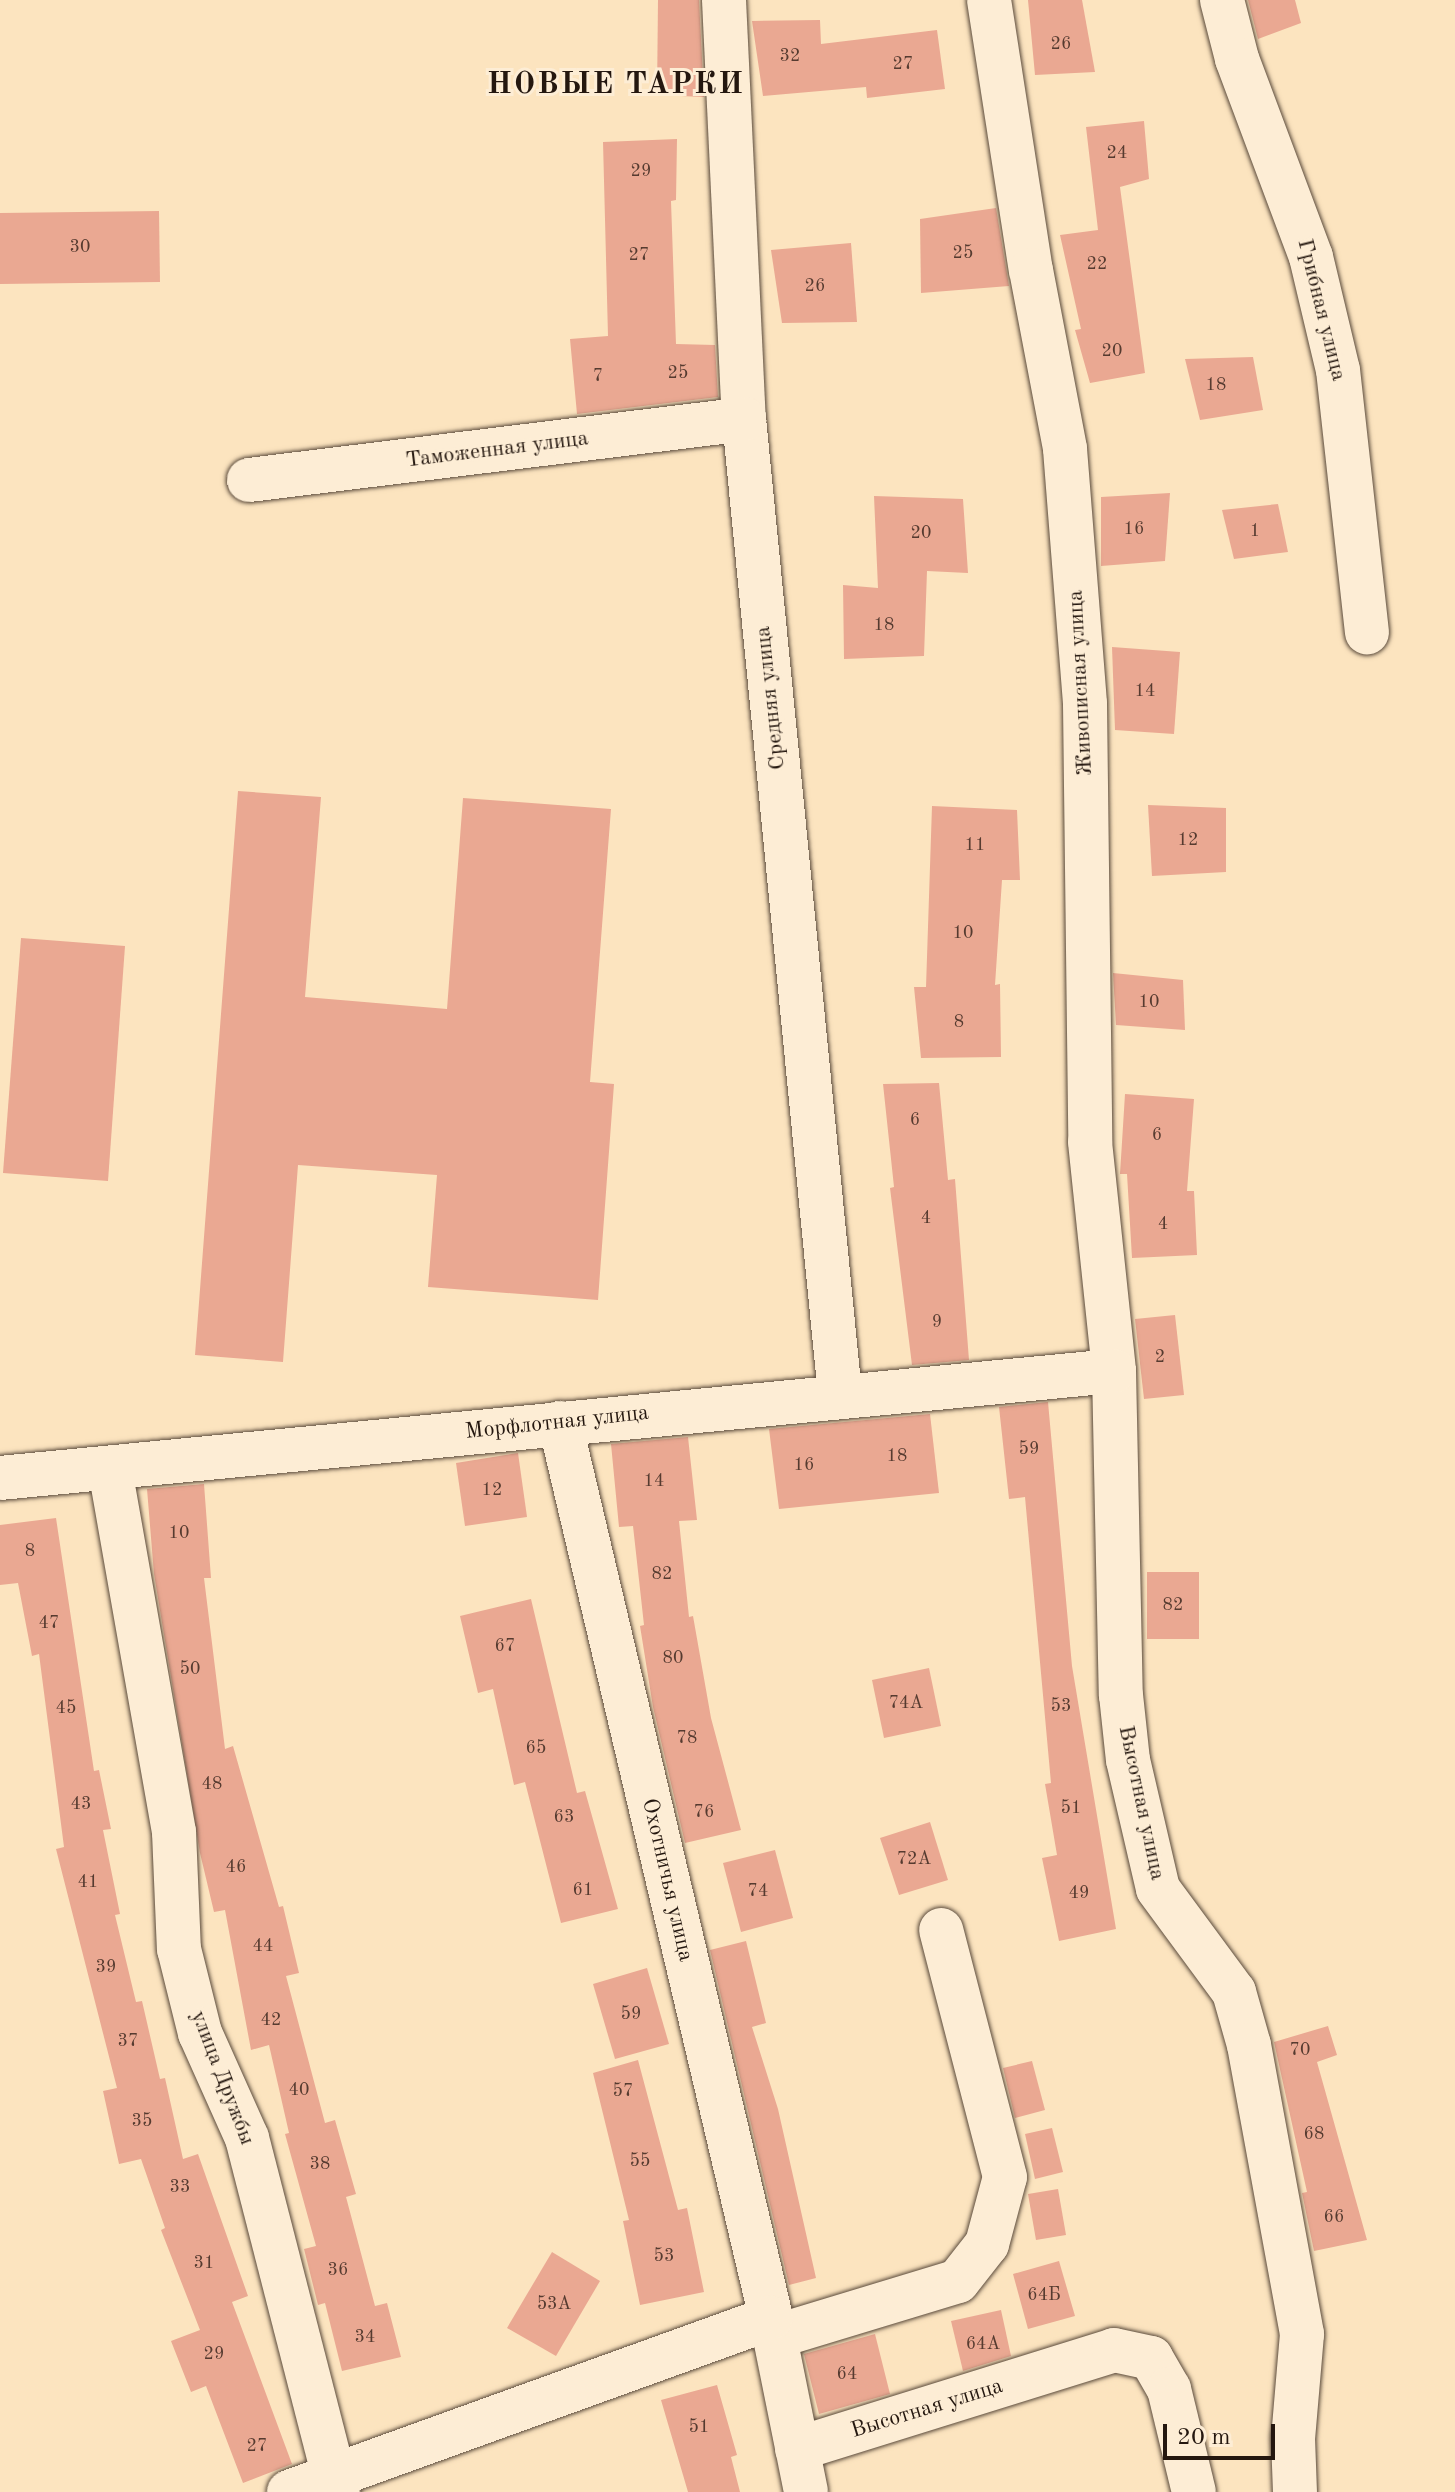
<!DOCTYPE html>
<html>
<head>
<meta charset="utf-8">
<style>
  body { margin:0 }
  #map { position:relative; width:1455px; height:2492px; overflow:hidden; background:#fce4bf; font-family:"Old Standard TT",serif }
  div>[style] { position:absolute }
  .building>* { inset:0; background:#eaa892 }
  .roads { filter:drop-shadow(0 0 2px #5a4a3b) drop-shadow(0 0 2px #5a4a3b) }
  .minor>* { height:44px; margin:-22px; padding:0 22px; transform-origin:22px; border-radius:22px; background:#fdedd5 }
  span { translate:-50% -50%; white-space:nowrap; text-align:center; line-height:1.15; -webkit-text-stroke:6px #fdedd5; paint-order:stroke }
  .number-label { font-size:18px; color:#563b30 }
  .number-label span { -webkit-text-stroke-width:0 }
  .street-label { font-size:22px; color:#24170f }
  .district-label { font-size:30px; color:#24170f; font-weight:700; letter-spacing:2px }
  .scale { position:absolute; left:1163px; top:2424px; width:112px; height:36px; box-sizing:border-box; border:4px solid #24170f; border-top:0; padding-left:10px; font-size:24px; line-height:28px; white-space:nowrap; color:#24170f; -webkit-text-stroke:6px #fdedd5; paint-order:stroke }
</style>
</head>
<body>
<div id="map">
  <div class="building">
    <div style="clip-path:polygon(658px 0,699px 0,704px 97px,657px 95px)"></div>
    <div style="clip-path:polygon(1028px 0,1082px 0,1095px 72px,1035px 75px)"></div>
    <div style="clip-path:polygon(1248px 0,1295px 0,1301px 23px,1258px 39px)"></div>
    <div style="clip-path:polygon(820px 20px,821px 44px,937px 30px,945px 89px,867px 98px,866px 87px,763px 96px,752px 21px)"></div>
    <div style="clip-path:polygon(1144px 121px,1149px 179px,1120px 187px,1145px 373px,1090px 383px,1075px 330px,1081px 329px,1060px 235px,1098px 230px,1086px 127px)"></div>
    <div style="clip-path:polygon(677px 139px,676px 200px,671px 201px,676px 344px,715px 345px,718px 397px,577px 414px,570px 339px,608px 336px,603px 142px)"></div>
    <div style="clip-path:polygon(996px 208px,1009px 286px,921px 293px,920px 219px)"></div>
    <div style="clip-path:polygon(159px 211px,160px 282px,0 284px,0 213px)"></div>
    <div style="clip-path:polygon(851px 243px,857px 322px,782px 323px,771px 250px)"></div>
    <div style="clip-path:polygon(1253px 357px,1263px 410px,1200px 420px,1185px 359px)"></div>
    <div style="clip-path:polygon(1170px 493px,1165px 561px,1101px 566px,1101px 497px)"></div>
    <div style="clip-path:polygon(874px 496px,963px 499px,968px 573px,927px 571px,924px 656px,844px 659px,843px 585px,878px 588px)"></div>
    <div style="clip-path:polygon(1278px 504px,1288px 552px,1234px 559px,1222px 510px)"></div>
    <div style="clip-path:polygon(1112px 647px,1180px 652px,1174px 734px,1115px 730px)"></div>
    <div style="clip-path:polygon(238px 791px,321px 797px,305px 997px,447px 1009px,463px 798px,611px 809px,590px 1082px,614px 1084px,598px 1300px,428px 1287px,437px 1175px,298px 1165px,283px 1362px,195px 1355px)"></div>
    <div style="clip-path:polygon(1148px 805px,1226px 808px,1226px 872px,1152px 876px)"></div>
    <div style="clip-path:polygon(932px 806px,1017px 810px,1020px 880px,1002px 880px,995px 985px,1000px 984px,1001px 1057px,921px 1058px,914px 987px,926px 987px)"></div>
    <div style="clip-path:polygon(21px 938px,125px 946px,108px 1181px,3px 1173px)"></div>
    <div style="clip-path:polygon(1113px 973px,1183px 980px,1185px 1030px,1116px 1025px)"></div>
    <div style="clip-path:polygon(939px 1083px,948px 1180px,955px 1179px,969px 1360px,912px 1365px,890px 1188px,894px 1187px,883px 1084px)"></div>
    <div style="clip-path:polygon(1125px 1094px,1194px 1099px,1187px 1191px,1194px 1191px,1197px 1255px,1132px 1258px,1127px 1174px,1120px 1174px)"></div>
    <div style="clip-path:polygon(1175px 1315px,1184px 1395px,1144px 1399px,1135px 1319px)"></div>
    <div style="clip-path:polygon(1048px 1402px,1072px 1666px,1116px 1929px,1059px 1941px,1042px 1858px,1057px 1855px,1045px 1784px,1051px 1783px,1025px 1497px,1009px 1499px,999px 1407px)"></div>
    <div style="clip-path:polygon(930px 1414px,939px 1493px,779px 1509px,769px 1429px)"></div>
    <div style="clip-path:polygon(688px 1437px,697px 1520px,679px 1521px,689px 1617px,693px 1616px,711px 1718px,741px 1830px,685px 1843px,653px 1707px,640px 1626px,644px 1625px,633px 1526px,619px 1527px,611px 1444px)"></div>
    <div style="clip-path:polygon(518px 1453px,527px 1517px,465px 1526px,456px 1463px)"></div>
    <div style="clip-path:polygon(204px 1484px,211px 1578px,204px 1578px,225px 1749px,233px 1746px,279px 1907px,283px 1906px,299px 1973px,286px 1976px,325px 2123px,335px 2120px,356px 2194px,346px 2197px,375px 2306px,387px 2303px,401px 2357px,342px 2371px,325px 2303px,318px 2305px,304px 2249px,316px 2246px,285px 2134px,289px 2133px,269px 2045px,251px 2050px,225px 1910px,214px 1912px,200px 1853px,154px 1574px,147px 1489px)"></div>
    <div style="clip-path:polygon(56px 1518px,94px 1771px,99px 1770px,111px 1829px,103px 1830px,120px 1914px,115px 1915px,136px 2002px,142px 2001px,160px 2079px,165px 2078px,183px 2159px,198px 2154px,248px 2296px,232px 2302px,292px 2464px,243px 2483px,206px 2386px,191px 2392px,171px 2341px,200px 2330px,161px 2230px,165px 2228px,141px 2159px,119px 2164px,103px 2091px,117px 2088px,56px 1849px,64px 1847px,39px 1654px,32px 1656px,18px 1583px,0 1585px,0 1525px)"></div>
    <div style="clip-path:polygon(1147px 1572px,1199px 1572px,1199px 1639px,1147px 1639px)"></div>
    <div style="clip-path:polygon(531px 1599px,577px 1793px,585px 1791px,618px 1909px,561px 1923px,525px 1782px,514px 1785px,493px 1689px,478px 1693px,460px 1616px)"></div>
    <div style="clip-path:polygon(929px 1668px,941px 1726px,884px 1738px,872px 1680px)"></div>
    <div style="clip-path:polygon(930px 1822px,948px 1880px,899px 1895px,880px 1838px)"></div>
    <div style="clip-path:polygon(775px 1850px,793px 1918px,741px 1932px,723px 1863px)"></div>
    <div style="clip-path:polygon(746px 1941px,766px 2023px,752px 2027px,778px 2109px,816px 2278px,789px 2285px,710px 1950px)"></div>
    <div style="clip-path:polygon(647px 1968px,669px 2044px,615px 2059px,593px 1984px)"></div>
    <div style="clip-path:polygon(1328px 2026px,1337px 2055px,1317px 2062px,1367px 2240px,1314px 2251px,1302px 2193px,1307px 2192px,1274px 2042px)"></div>
    <div style="clip-path:polygon(638px 2060px,678px 2210px,687px 2208px,704px 2292px,640px 2305px,623px 2221px,629px 2220px,593px 2073px)"></div>
    <div style="clip-path:polygon(1032px 2061px,1045px 2110px,1015px 2118px,1003px 2068px)"></div>
    <div style="clip-path:polygon(1052px 2128px,1063px 2172px,1035px 2179px,1025px 2134px)"></div>
    <div style="clip-path:polygon(1058px 2189px,1066px 2235px,1036px 2240px,1028px 2194px)"></div>
    <div style="clip-path:polygon(552px 2252px,600px 2281px,556px 2356px,507px 2328px)"></div>
    <div style="clip-path:polygon(1059px 2261px,1075px 2316px,1028px 2329px,1013px 2274px)"></div>
    <div style="clip-path:polygon(1001px 2310px,1011px 2356px,963px 2371px,951px 2321px)"></div>
    <div style="clip-path:polygon(875px 2334px,890px 2394px,819px 2414px,804px 2354px)"></div>
    <div style="clip-path:polygon(717px 2385px,737px 2455px,731px 2457px,740px 2492px,688px 2492px,661px 2400px)"></div>
  </div>
  <div class="roads">
    <div class="minor">
      <div style="left:724px;top:0;width:419px;rotate:87.3deg"></div>
      <div style="left:744px;top:419px;width:980px;rotate:84.38deg"></div>
      <div style="left:989px;top:0;width:273px;rotate:81.2deg"></div>
      <div style="left:1031px;top:270px;width:182px;rotate:79.2deg"></div>
      <div style="left:1065px;top:449px;width:256px;rotate:85.5deg"></div>
      <div style="left:1085px;top:704px;width:438px;rotate:89.3deg"></div>
      <div style="left:1090px;top:1142px;width:230px;rotate:84deg"></div>
      <div style="left:1114px;top:1371px;width:324px;rotate:88.8deg"></div>
      <div style="left:1121px;top:1695px;width:65px;rotate:83.9deg"></div>
      <div style="left:1128px;top:1760px;width:132px;rotate:76.9deg"></div>
      <div style="left:1158px;top:1889px;width:128px;rotate:53.6deg"></div>
      <div style="left:1234px;top:1992px;width:55px;rotate:74.2deg"></div>
      <div style="left:1249px;top:2045px;width:294px;rotate:79.6deg"></div>
      <div style="left:1302px;top:2334px;width:104px;rotate:94.9deg"></div>
      <div style="left:1293px;top:2438px;width:54px;rotate:87.9deg"></div>
      <div style="left:1222px;top:0;width:61px;rotate:75.7deg"></div>
      <div style="left:1237px;top:59px;width:211px;rotate:69.5deg"></div>
      <div style="left:1311px;top:257px;width:116px;rotate:76.6deg"></div>
      <div style="left:1338px;top:370px;width:264px;rotate:83.7deg"></div>
      <div style="left:249px;top:480px;width:499px;rotate:-7deg"></div>
      <div style="left:560px;top:1423px;width:920px;rotate:76.73deg"></div>
      <div style="left:771px;top:2318px;width:177px;rotate:78.6deg"></div>
      <div style="left:110px;top:1469px;width:369px;rotate:80deg"></div>
      <div style="left:174px;top:1832px;width:117px;rotate:87.6deg"></div>
      <div style="left:179px;top:1949px;width:87px;rotate:76deg"></div>
      <div style="left:200px;top:2033px;width:115px;rotate:65.9deg"></div>
      <div style="left:247px;top:2138px;width:366px;rotate:75.6deg"></div>
      <div style="left:0;top:1478px;width:1119px;rotate:-5.49deg"></div>
      <div style="left:774px;top:2337px;width:192px;rotate:-16.9deg"></div>
      <div style="left:958px;top:2281px;width:47px;rotate:-51.9deg"></div>
      <div style="left:987px;top:2244px;width:69px;rotate:-75deg"></div>
      <div style="left:1005px;top:2177px;width:255px;rotate:-104.5deg"></div>
      <div style="left:797px;top:2449px;width:332px;rotate:-17.3deg"></div>
      <div style="left:1114px;top:2350px;width:38px;rotate:12deg"></div>
      <div style="left:1151px;top:2358px;width:36px;rotate:60deg"></div>
      <div style="left:1169px;top:2389px;width:106px;rotate:76.4deg"></div>
      <div style="left:289px;top:2492px;width:512px;rotate:-19.85deg"></div>
    </div>
  </div>
  <div class="number-label">
    <span style="left:1061px;top:44px">26</span>
    <span style="left:790px;top:56px">32</span>
    <span style="left:903px;top:64px">27</span>
    <span style="left:1117px;top:153px">24</span>
    <span style="left:641px;top:171px">29</span>
    <span style="left:80px;top:247px">30</span>
    <span style="left:963px;top:253px">25</span>
    <span style="left:639px;top:255px">27</span>
    <span style="left:1097px;top:264px">22</span>
    <span style="left:815px;top:286px">26</span>
    <span style="left:1112px;top:351px">20</span>
    <span style="left:678px;top:373px">25</span>
    <span style="left:598px;top:376px">7</span>
    <span style="left:1216px;top:385px">18</span>
    <span style="left:1134px;top:529px">16</span>
    <span style="left:1255px;top:531px">1</span>
    <span style="left:921px;top:533px">20</span>
    <span style="left:884px;top:625px">18</span>
    <span style="left:1145px;top:691px">14</span>
    <span style="left:1188px;top:840px">12</span>
    <span style="left:975px;top:845px">11</span>
    <span style="left:963px;top:933px">10</span>
    <span style="left:1149px;top:1002px">10</span>
    <span style="left:959px;top:1022px">8</span>
    <span style="left:915px;top:1120px">6</span>
    <span style="left:1157px;top:1135px">6</span>
    <span style="left:926px;top:1218px">4</span>
    <span style="left:1163px;top:1224px">4</span>
    <span style="left:937px;top:1322px">9</span>
    <span style="left:1160px;top:1357px">2</span>
    <span style="left:1029px;top:1449px">59</span>
    <span style="left:897px;top:1456px">18</span>
    <span style="left:804px;top:1465px">16</span>
    <span style="left:654px;top:1481px">14</span>
    <span style="left:492px;top:1490px">12</span>
    <span style="left:179px;top:1533px">10</span>
    <span style="left:30px;top:1551px">8</span>
    <span style="left:662px;top:1574px">82</span>
    <span style="left:1173px;top:1605px">82</span>
    <span style="left:49px;top:1623px">47</span>
    <span style="left:505px;top:1646px">67</span>
    <span style="left:673px;top:1658px">80</span>
    <span style="left:190px;top:1669px">50</span>
    <span style="left:906px;top:1703px">74А</span>
    <span style="left:1061px;top:1706px">53</span>
    <span style="left:66px;top:1708px">45</span>
    <span style="left:687px;top:1738px">78</span>
    <span style="left:536px;top:1748px">65</span>
    <span style="left:212px;top:1784px">48</span>
    <span style="left:81px;top:1804px">43</span>
    <span style="left:1071px;top:1808px">51</span>
    <span style="left:704px;top:1812px">76</span>
    <span style="left:564px;top:1817px">63</span>
    <span style="left:914px;top:1859px">72А</span>
    <span style="left:236px;top:1867px">46</span>
    <span style="left:88px;top:1882px">41</span>
    <span style="left:583px;top:1890px">61</span>
    <span style="left:758px;top:1891px">74</span>
    <span style="left:1079px;top:1893px">49</span>
    <span style="left:263px;top:1946px">44</span>
    <span style="left:106px;top:1967px">39</span>
    <span style="left:631px;top:2014px">59</span>
    <span style="left:271px;top:2020px">42</span>
    <span style="left:128px;top:2041px">37</span>
    <span style="left:1300px;top:2050px">70</span>
    <span style="left:299px;top:2090px">40</span>
    <span style="left:623px;top:2091px">57</span>
    <span style="left:142px;top:2121px">35</span>
    <span style="left:1314px;top:2134px">68</span>
    <span style="left:640px;top:2161px">55</span>
    <span style="left:320px;top:2164px">38</span>
    <span style="left:180px;top:2187px">33</span>
    <span style="left:1334px;top:2217px">66</span>
    <span style="left:664px;top:2256px">53</span>
    <span style="left:204px;top:2263px">31</span>
    <span style="left:338px;top:2270px">36</span>
    <span style="left:1044px;top:2295px">64Б</span>
    <span style="left:554px;top:2304px">53А</span>
    <span style="left:365px;top:2337px">34</span>
    <span style="left:983px;top:2344px">64А</span>
    <span style="left:214px;top:2354px">29</span>
    <span style="left:847px;top:2374px">64</span>
    <span style="left:699px;top:2427px">51</span>
    <span style="left:257px;top:2446px">27</span>
  </div>
  <div class="street-label">
    <span style="left:1321px;top:310px;rotate:76deg">Грибная улица</span>
    <span style="left:497px;top:450px;rotate:-7deg">Таможенная улица</span>
    <span style="left:1081px;top:683px;rotate:-93deg">Живописная улица</span>
    <span style="left:771px;top:698px;rotate:-96deg">Средняя улица</span>
    <span style="left:557px;top:1423px;rotate:-6deg">Морфлотная улица</span>
    <span style="left:1141px;top:1803px;rotate:78deg">Высотная улица</span>
    <span style="left:667px;top:1880px;rotate:77deg">Охотничья улица</span>
    <span style="left:222px;top:2078px;rotate:69deg">улица Дружбы</span>
    <span style="left:927px;top:2409px;rotate:-17deg">Высотная улица</span>
  </div>
  <div class="district-label">
    <span style="left:616px;top:85px">НОВЫЕ ТАРКИ</span>
  </div>
  <div class="scale">20 m</div>
</div>
</body>
</html>
